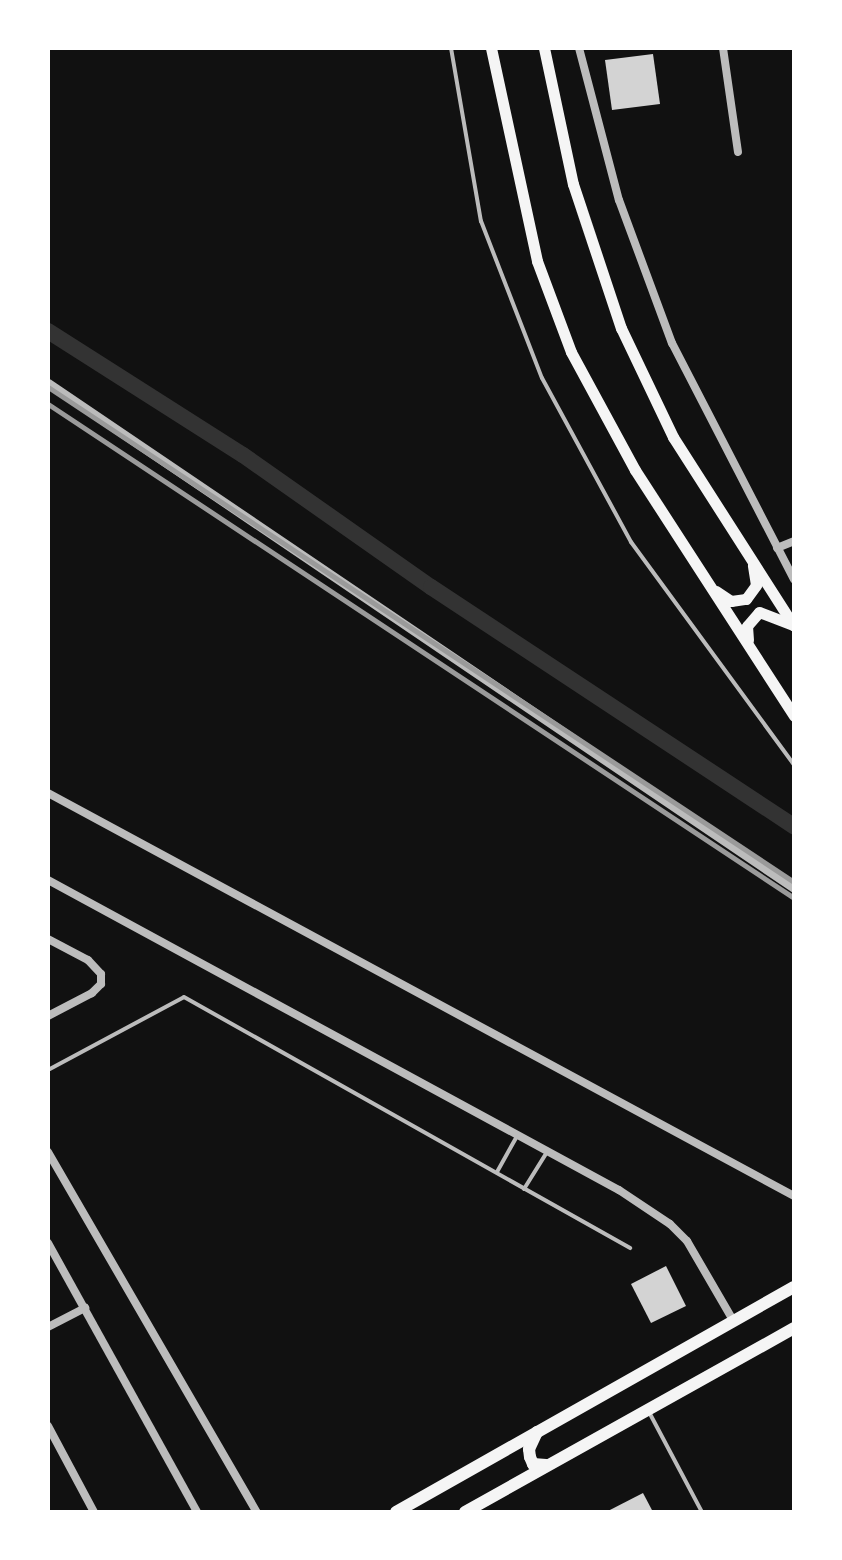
<!DOCTYPE html>
<html>
<head>
<meta charset="utf-8">
<style>
  body { margin:0 }
  #map { position:relative; width:842px; height:1560px; overflow:hidden; background:#111; font-family:Roboto,sans-serif }
  div>[style] { position:absolute }
  .canal>* { height:16px; margin:-8px; padding:0 8px; transform-origin:8px; border-radius:8px; background:#333 }
  .building>* { inset:0; background:#d3d3d3 }
  .service>* { height:4px; margin:-2px; padding:0 2px; transform-origin:2px; border-radius:2px; background:#bcbcbc }
  .minor>* { height:8px; margin:-4px; padding:0 4px; transform-origin:4px; border-radius:4px; background:#bcbcbc }
  .tertiary>* { height:9px; margin:-4.5px; padding:0 4.5px; transform-origin:4.5px; border-radius:4.5px; background:#bcbcbc }
  .secondary>* { height:11px; margin:-5.5px; padding:0 5.5px; transform-origin:5.5px; border-radius:5.5px; background:#f5f5f5 }
  .primary>* { height:12px; margin:-6px; padding:0 6px; transform-origin:6px; border-radius:6px; background:#f5f5f5 }
  .rail>* { height:5px; margin:-2.5px; padding:0 2.5px; transform-origin:2.5px; border-radius:2.5px; background:#9a9a9a }
  span { translate:-50% -50%; white-space:nowrap; text-align:center; line-height:1.15; -webkit-text-stroke:6px #fff; paint-order:stroke }
  .frame { position:absolute; inset:0; border:50px solid #fff; pointer-events:none }
</style>
</head>
<body>
<div id="map">
  <div class="canal">
    <div style="left:48px;top:331px;width:231px;rotate:32.5deg"></div>
    <div style="left:243px;top:455px;width:230px;rotate:35.1deg"></div>
    <div style="left:431px;top:587px;width:435px;rotate:33.4deg"></div>
  </div>
  <div class="building">
    <div style="clip-path:polygon(653px 54px,660px 104px,612px 110px,605px 60px)"></div>
    <div style="clip-path:polygon(666px 1266px,686px 1306px,651px 1323px,631px 1284px)"></div>
    <div style="clip-path:polygon(643px 1493px,653px 1512px,606px 1512px)"></div>
  </div>
  <div class="service">
    <div style="left:451px;top:48px;width:176px;rotate:80.2deg"></div>
    <div style="left:481px;top:221px;width:168px;rotate:68.8deg"></div>
    <div style="left:542px;top:378px;width:187px;rotate:61.5deg"></div>
    <div style="left:631px;top:542px;width:276px;rotate:53.8deg"></div>
    <div style="left:48px;top:1070px;width:154px;rotate:-28.2deg"></div>
    <div style="left:184px;top:997px;width:512px;rotate:29.37deg"></div>
    <div style="left:497px;top:1172px;width:41px;rotate:-60.9deg"></div>
    <div style="left:524px;top:1189px;width:44px;rotate:-58.1deg"></div>
    <div style="left:649px;top:1412px;width:113px;rotate:62.1deg"></div>
  </div>
  <div class="minor">
    <div style="left:579px;top:48px;width:157px;rotate:75.3deg"></div>
    <div style="left:619px;top:200px;width:153px;rotate:69.7deg"></div>
    <div style="left:672px;top:343px;width:266px;rotate:62.7deg"></div>
    <div style="left:723px;top:48px;width:105px;rotate:81.8deg"></div>
    <div style="left:777px;top:548px;width:18px;rotate:-22deg"></div>
    <div style="left:48px;top:793px;width:848px;rotate:28.38deg"></div>
    <div style="left:48px;top:880px;width:650px;rotate:28.5deg"></div>
    <div style="left:619px;top:1190px;width:61px;rotate:33.7deg"></div>
    <div style="left:670px;top:1224px;width:24px;rotate:45deg"></div>
    <div style="left:687px;top:1241px;width:91px;rotate:59.8deg"></div>
    <div style="left:48px;top:939px;width:45px;rotate:27.7deg"></div>
    <div style="left:88px;top:960px;width:19px;rotate:47deg"></div>
    <div style="left:101px;top:974px;width:10px;rotate:90deg"></div>
    <div style="left:101px;top:984px;width:13px;rotate:135deg"></div>
    <div style="left:92px;top:993px;width:50px;rotate:152.4deg"></div>
    <div style="left:48px;top:1152px;width:416px;rotate:59.9deg"></div>
    <div style="left:48px;top:1243px;width:308px;rotate:61deg"></div>
    <div style="left:48px;top:1327px;width:42px;rotate:-27.2deg"></div>
    <div style="left:48px;top:1426px;width:98px;rotate:61.9deg"></div>
  </div>
  <div class="tertiary">
    <div style="left:48px;top:383px;width:901px;rotate:34.1deg"></div>
  </div>
  <div class="secondary">
    <div style="left:491px;top:48px;width:218px;rotate:77.8deg"></div>
    <div style="left:537px;top:261px;width:97px;rotate:69.5deg"></div>
    <div style="left:571px;top:352px;width:134px;rotate:61.5deg"></div>
    <div style="left:635px;top:470px;width:293px;rotate:57.1deg"></div>
    <div style="left:544px;top:48px;width:139px;rotate:78deg"></div>
    <div style="left:573px;top:184px;width:152px;rotate:71.6deg"></div>
    <div style="left:621px;top:328px;width:121px;rotate:64.5deg"></div>
    <div style="left:673px;top:437px;width:224px;rotate:57.4deg"></div>
    <div style="left:716px;top:591px;width:18px;rotate:34deg"></div>
    <div style="left:731px;top:601px;width:15px;rotate:-8deg"></div>
    <div style="left:746px;top:599px;width:17px;rotate:-54deg"></div>
    <div style="left:756px;top:585px;width:20px;rotate:-99deg"></div>
    <div style="left:748px;top:640px;width:14px;rotate:-94deg"></div>
    <div style="left:747px;top:626px;width:18px;rotate:-49deg"></div>
    <div style="left:759px;top:612px;width:34px;rotate:21deg"></div>
  </div>
  <div class="primary">
    <div style="left:537px;top:1432px;width:19px;rotate:115deg"></div>
    <div style="left:529px;top:1449px;width:8px;rotate:83deg"></div>
    <div style="left:530px;top:1457px;width:8px;rotate:67deg"></div>
    <div style="left:533px;top:1464px;width:13px;rotate:4deg"></div>
    <div style="left:396px;top:1512px;width:457px;rotate:-29.5deg"></div>
    <div style="left:465px;top:1512px;width:377px;rotate:-29.2deg"></div>
  </div>
  <div class="rail">
    <div style="left:48px;top:387px;width:895px;rotate:33.57deg"></div>
    <div style="left:48px;top:404px;width:895px;rotate:33.51deg"></div>
  </div>
  <div class="frame"></div>
</div>
</body>
</html>
